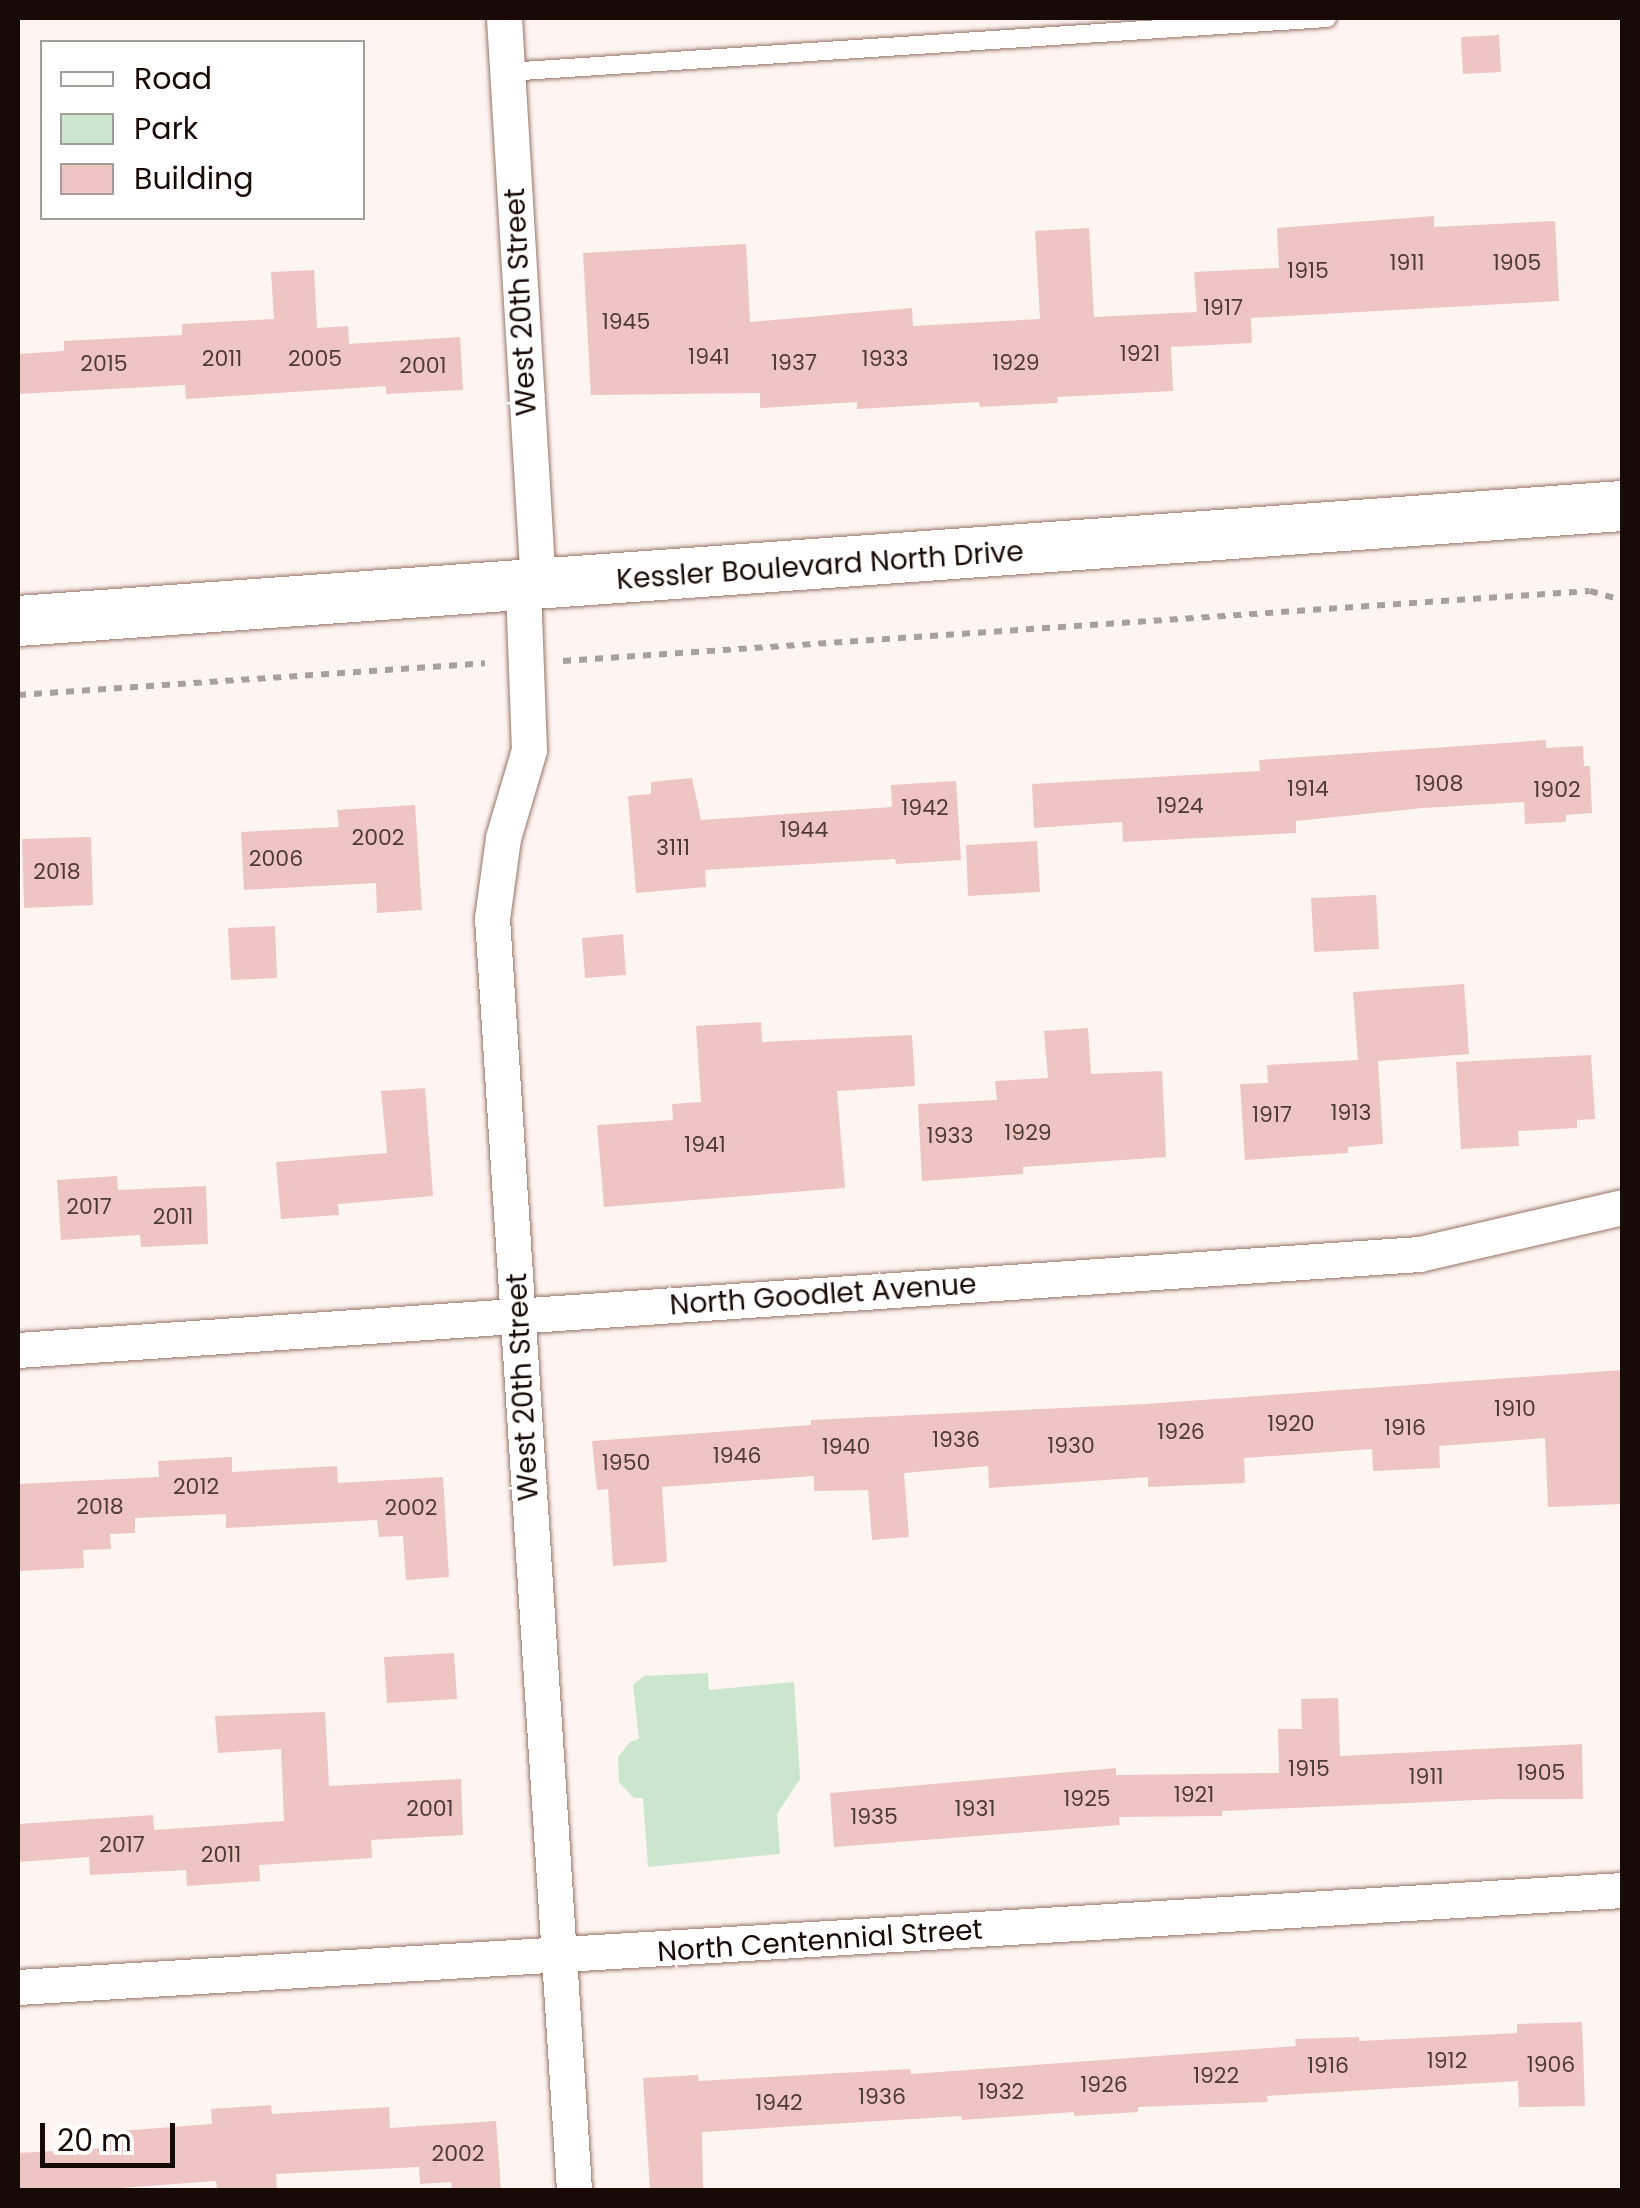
<!DOCTYPE html>
<html>
<head>
<meta charset="utf-8">
<style>
  body { margin:0 }
  #map { position:relative; width:1640px; height:2208px; overflow:hidden; background:#fdf5f2; font-family:Poppins,sans-serif }
  div>[style] { position:absolute }
  .green>* { inset:0; background:#cce5cd }
  .building>* { inset:0; background:#efc5c3 }
  .path>* { height:6px; margin-top:-3px; transform-origin:0; background:repeating-linear-gradient(90deg,#a99f9b 0 8px,transparent 0 16px) }
  .roads { filter:drop-shadow(0 0 2px #967467) drop-shadow(0 0 2px #967467) }
  .service>* { height:18px; margin:-9px; padding:0 9px; transform-origin:9px; border-radius:9px; background:#fff }
  .minor>* { height:35px; margin:-17.5px; padding:0 17.5px; transform-origin:17.5px; border-radius:17.5px; background:#fff }
  .secondary>* { height:50px; margin:-25px; padding:0 25px; transform-origin:25px; border-radius:25px; background:#fff }
  span { translate:-50% -50%; white-space:nowrap; text-align:center; line-height:1.15; -webkit-text-stroke:8px #fff; paint-order:stroke }
  .number-label { font-size:22px; color:#4e3a36 }
  .number-label span { -webkit-text-stroke-width:0 }
  .street-label { font-size:28px; color:#180b07 }
  .frame { position:absolute; inset:0; border:20px solid #180b07; pointer-events:none }
  .legend { position:absolute; left:40px; top:40px; width:325px; height:180px; box-sizing:border-box; background:#fff; border:2px solid #a39d9c; margin:0; padding:12px 18px; list-style:none; font-size:30px; color:#180b07 }
  .legend li { display:flex; align-items:center; gap:20px; height:50px }
  .legend b { width:50px; border:2px solid #a39d9c }
  .scale { position:absolute; left:40px; top:2123px; width:135px; height:45px; box-sizing:border-box; border:5px solid #180b07; border-top:0; padding-left:12px; font-size:30px; line-height:35px; white-space:nowrap; color:#180b07; -webkit-text-stroke:8px #fff; paint-order:stroke }
</style>
</head>
<body>
<div id="map">
  <div class="green">
    <div style="clip-path:polygon(708px 1673px,709px 1690px,794px 1682px,800px 1779px,777px 1814px,780px 1854px,648px 1867px,643px 1798px,634px 1798px,619px 1782px,618px 1757px,630px 1742px,639px 1739px,633px 1685px,644px 1676px)"></div>
  </div>
  <div class="building">
    <div style="clip-path:polygon(1499px 35px,1501px 72px,1463px 74px,1461px 37px)"></div>
    <div style="clip-path:polygon(1434px 216px,1434px 227px,1555px 221px,1559px 301px,1251px 318px,1252px 343px,1171px 347px,1173px 391px,1057px 397px,1058px 403px,980px 407px,979px 402px,857px 409px,857px 402px,760px 408px,760px 393px,591px 395px,583px 253px,746px 244px,750px 322px,912px 308px,913px 326px,1040px 319px,1035px 231px,1089px 228px,1094px 317px,1197px 312px,1194px 272px,1279px 268px,1277px 228px)"></div>
    <div style="clip-path:polygon(314px 270px,317px 328px,348px 326px,349px 344px,460px 337px,463px 390px,386px 394px,386px 386px,186px 399px,185px 385px,18px 394px,18px 354px,64px 351px,64px 341px,182px 335px,182px 324px,274px 319px,271px 272px)"></div>
    <div style="clip-path:polygon(1546px 740px,1546px 748px,1583px 746px,1584px 766px,1590px 766px,1592px 813px,1566px 815px,1566px 822px,1525px 824px,1524px 802px,1423px 808px,1296px 821px,1296px 833px,1123px 842px,1122px 822px,1034px 828px,1032px 784px,1260px 771px,1259px 760px)"></div>
    <div style="clip-path:polygon(692px 778px,701px 820px,892px 807px,891px 785px,956px 781px,961px 860px,896px 864px,895px 859px,705px 870px,706px 887px,636px 893px,628px 796px,651px 794px,651px 782px)"></div>
    <div style="clip-path:polygon(415px 805px,422px 910px,377px 913px,376px 883px,244px 890px,241px 832px,339px 827px,337px 810px)"></div>
    <div style="clip-path:polygon(91px 837px,93px 905px,24px 908px,22px 839px)"></div>
    <div style="clip-path:polygon(1037px 841px,1040px 892px,968px 896px,966px 845px)"></div>
    <div style="clip-path:polygon(1376px 895px,1379px 949px,1314px 952px,1311px 898px)"></div>
    <div style="clip-path:polygon(275px 926px,277px 978px,231px 980px,228px 928px)"></div>
    <div style="clip-path:polygon(623px 934px,626px 975px,585px 978px,582px 938px)"></div>
    <div style="clip-path:polygon(1464px 984px,1469px 1054px,1378px 1061px,1383px 1144px,1348px 1147px,1348px 1153px,1245px 1160px,1240px 1084px,1268px 1083px,1267px 1065px,1358px 1060px,1353px 992px)"></div>
    <div style="clip-path:polygon(761px 1022px,762px 1042px,912px 1035px,915px 1086px,837px 1091px,845px 1188px,604px 1207px,597px 1125px,673px 1120px,672px 1104px,701px 1102px,696px 1026px)"></div>
    <div style="clip-path:polygon(1088px 1028px,1091px 1074px,1162px 1071px,1166px 1157px,1023px 1167px,1023px 1174px,922px 1181px,918px 1104px,997px 1100px,995px 1081px,1048px 1078px,1044px 1031px)"></div>
    <div style="clip-path:polygon(1591px 1055px,1595px 1119px,1577px 1120px,1577px 1128px,1518px 1131px,1519px 1146px,1461px 1149px,1456px 1062px)"></div>
    <div style="clip-path:polygon(425px 1088px,433px 1196px,338px 1204px,339px 1215px,281px 1219px,276px 1162px,387px 1153px,381px 1091px)"></div>
    <div style="clip-path:polygon(117px 1176px,118px 1190px,206px 1186px,208px 1244px,141px 1247px,140px 1235px,61px 1240px,57px 1180px)"></div>
    <div style="clip-path:polygon(1622px 1370px,1622px 1504px,1548px 1507px,1545px 1438px,1439px 1446px,1440px 1468px,1373px 1471px,1372px 1449px,1244px 1458px,1245px 1483px,1148px 1487px,1148px 1477px,989px 1488px,988px 1466px,904px 1473px,909px 1537px,872px 1540px,868px 1490px,814px 1491px,814px 1476px,662px 1487px,667px 1562px,613px 1566px,608px 1489px,597px 1490px,592px 1441px,811px 1425px,811px 1420px,1145px 1404px)"></div>
    <div style="clip-path:polygon(232px 1457px,232px 1472px,337px 1466px,338px 1483px,443px 1477px,449px 1577px,406px 1580px,403px 1536px,379px 1537px,377px 1520px,226px 1528px,226px 1514px,135px 1518px,135px 1533px,110px 1534px,111px 1549px,83px 1550px,84px 1568px,18px 1571px,18px 1484px,159px 1477px,158px 1461px)"></div>
    <div style="clip-path:polygon(454px 1653px,457px 1699px,387px 1703px,384px 1657px)"></div>
    <div style="clip-path:polygon(1338px 1698px,1340px 1756px,1582px 1744px,1583px 1799px,1500px 1799px,1222px 1811px,1222px 1816px,1119px 1817px,1120px 1825px,834px 1847px,830px 1793px,1116px 1768px,1116px 1775px,1279px 1773px,1278px 1729px,1302px 1729px,1301px 1699px)"></div>
    <div style="clip-path:polygon(325px 1712px,329px 1786px,461px 1779px,463px 1835px,371px 1840px,372px 1858px,259px 1865px,260px 1881px,187px 1886px,186px 1870px,90px 1875px,89px 1857px,18px 1862px,18px 1824px,153px 1815px,154px 1830px,284px 1821px,281px 1749px,218px 1753px,215px 1716px)"></div>
    <div style="clip-path:polygon(1582px 2022px,1585px 2106px,1519px 2107px,1518px 2081px,1267px 2096px,1268px 2102px,1138px 2107px,1138px 2112px,1074px 2116px,1074px 2112px,962px 2120px,961px 2116px,702px 2132px,703px 2190px,650px 2190px,643px 2078px,698px 2075px,699px 2081px,910px 2069px,911px 2074px,1296px 2046px,1295px 2039px,1359px 2037px,1359px 2041px,1517px 2033px,1517px 2024px)"></div>
    <div style="clip-path:polygon(271px 2105px,272px 2114px,389px 2107px,390px 2128px,496px 2121px,501px 2190px,452px 2190px,451px 2182px,420px 2184px,419px 2167px,276px 2174px,277px 2190px,217px 2190px,216px 2181px,93px 2190px,18px 2190px,18px 2153px,107px 2148px,105px 2132px,212px 2124px,211px 2109px)"></div>
  </div>
  <div class="path">
    <div style="left:563px;top:661px;width:1029px;rotate:-3.9deg"></div>
    <div style="left:1590px;top:591px;width:33px;rotate:16deg"></div>
    <div style="left:18px;top:695px;width:468px;rotate:-3.9deg"></div>
  </div>
  <div class="roads">
    <div class="service">
      <div style="left:507px;top:72px;width:822px;rotate:-3.77deg"></div>
    </div>
    <div class="minor">
      <div style="left:504px;top:18px;width:569px;rotate:86.57deg"></div>
      <div style="left:523px;top:587px;width:163px;rotate:87.9deg"></div>
      <div style="left:529px;top:750px;width:92px;rotate:106.5deg"></div>
      <div style="left:503px;top:838px;width:81px;rotate:97.8deg"></div>
      <div style="left:492px;top:918px;width:1275px;rotate:86.31deg"></div>
      <div style="left:18px;top:1350px;width:1404px;rotate:-3.92deg"></div>
      <div style="left:1419px;top:1254px;width:208px;rotate:-13deg"></div>
      <div style="left:18px;top:1987px;width:1607px;rotate:-3.46deg"></div>
    </div>
    <div class="secondary">
      <div style="left:18px;top:621px;width:1608px;rotate:-4.1deg"></div>
    </div>
  </div>
  <div class="number-label">
    <span style="left:1407px;top:263px">1911</span>
    <span style="left:1517px;top:263px">1905</span>
    <span style="left:1308px;top:271px">1915</span>
    <span style="left:1223px;top:308px">1917</span>
    <span style="left:626px;top:322px">1945</span>
    <span style="left:1140px;top:354px">1921</span>
    <span style="left:709px;top:357px">1941</span>
    <span style="left:222px;top:359px">2011</span>
    <span style="left:315px;top:359px">2005</span>
    <span style="left:885px;top:359px">1933</span>
    <span style="left:794px;top:363px">1937</span>
    <span style="left:1016px;top:363px">1929</span>
    <span style="left:104px;top:364px">2015</span>
    <span style="left:423px;top:366px">2001</span>
    <span style="left:1439px;top:784px">1908</span>
    <span style="left:1308px;top:789px">1914</span>
    <span style="left:1557px;top:790px">1902</span>
    <span style="left:1180px;top:806px">1924</span>
    <span style="left:925px;top:808px">1942</span>
    <span style="left:804px;top:830px">1944</span>
    <span style="left:378px;top:838px">2002</span>
    <span style="left:673px;top:848px">3111</span>
    <span style="left:276px;top:859px">2006</span>
    <span style="left:57px;top:872px">2018</span>
    <span style="left:1351px;top:1113px">1913</span>
    <span style="left:1272px;top:1115px">1917</span>
    <span style="left:1028px;top:1133px">1929</span>
    <span style="left:950px;top:1136px">1933</span>
    <span style="left:705px;top:1145px">1941</span>
    <span style="left:89px;top:1207px">2017</span>
    <span style="left:173px;top:1217px">2011</span>
    <span style="left:1515px;top:1409px">1910</span>
    <span style="left:1291px;top:1424px">1920</span>
    <span style="left:1405px;top:1428px">1916</span>
    <span style="left:1181px;top:1432px">1926</span>
    <span style="left:956px;top:1440px">1936</span>
    <span style="left:1071px;top:1446px">1930</span>
    <span style="left:846px;top:1447px">1940</span>
    <span style="left:737px;top:1456px">1946</span>
    <span style="left:626px;top:1463px">1950</span>
    <span style="left:196px;top:1487px">2012</span>
    <span style="left:100px;top:1507px">2018</span>
    <span style="left:411px;top:1508px">2002</span>
    <span style="left:1309px;top:1769px">1915</span>
    <span style="left:1541px;top:1773px">1905</span>
    <span style="left:1426px;top:1777px">1911</span>
    <span style="left:1194px;top:1795px">1921</span>
    <span style="left:1087px;top:1799px">1925</span>
    <span style="left:430px;top:1809px">2001</span>
    <span style="left:975px;top:1809px">1931</span>
    <span style="left:874px;top:1817px">1935</span>
    <span style="left:122px;top:1845px">2017</span>
    <span style="left:221px;top:1855px">2011</span>
    <span style="left:1447px;top:2061px">1912</span>
    <span style="left:1551px;top:2065px">1906</span>
    <span style="left:1328px;top:2066px">1916</span>
    <span style="left:1216px;top:2076px">1922</span>
    <span style="left:1104px;top:2085px">1926</span>
    <span style="left:1001px;top:2092px">1932</span>
    <span style="left:882px;top:2097px">1936</span>
    <span style="left:779px;top:2103px">1942</span>
    <span style="left:458px;top:2154px">2002</span>
  </div>
  <div class="street-label">
    <span style="left:521px;top:302px;rotate:-93deg">West 20th Street</span>
    <span style="left:820px;top:566px;rotate:-4deg">Kessler Boulevard North Drive</span>
    <span style="left:823px;top:1295px;rotate:-4deg">North Goodlet Avenue</span>
    <span style="left:523px;top:1387px;rotate:-93deg">West 20th Street</span>
    <span style="left:820px;top:1941px;rotate:-4deg">North Centennial Street</span>
  </div>
  <div class="frame"></div>
  <ul class="legend">
  <li><b style="height:12px;background:#fff"></b>Road</li>
  <li><b style="height:28px;background:#cce5cd"></b>Park</li>
  <li><b style="height:28px;background:#efc5c3"></b>Building</li>
  </ul>
  <div class="scale">20 m</div>
</div>
</body>
</html>
